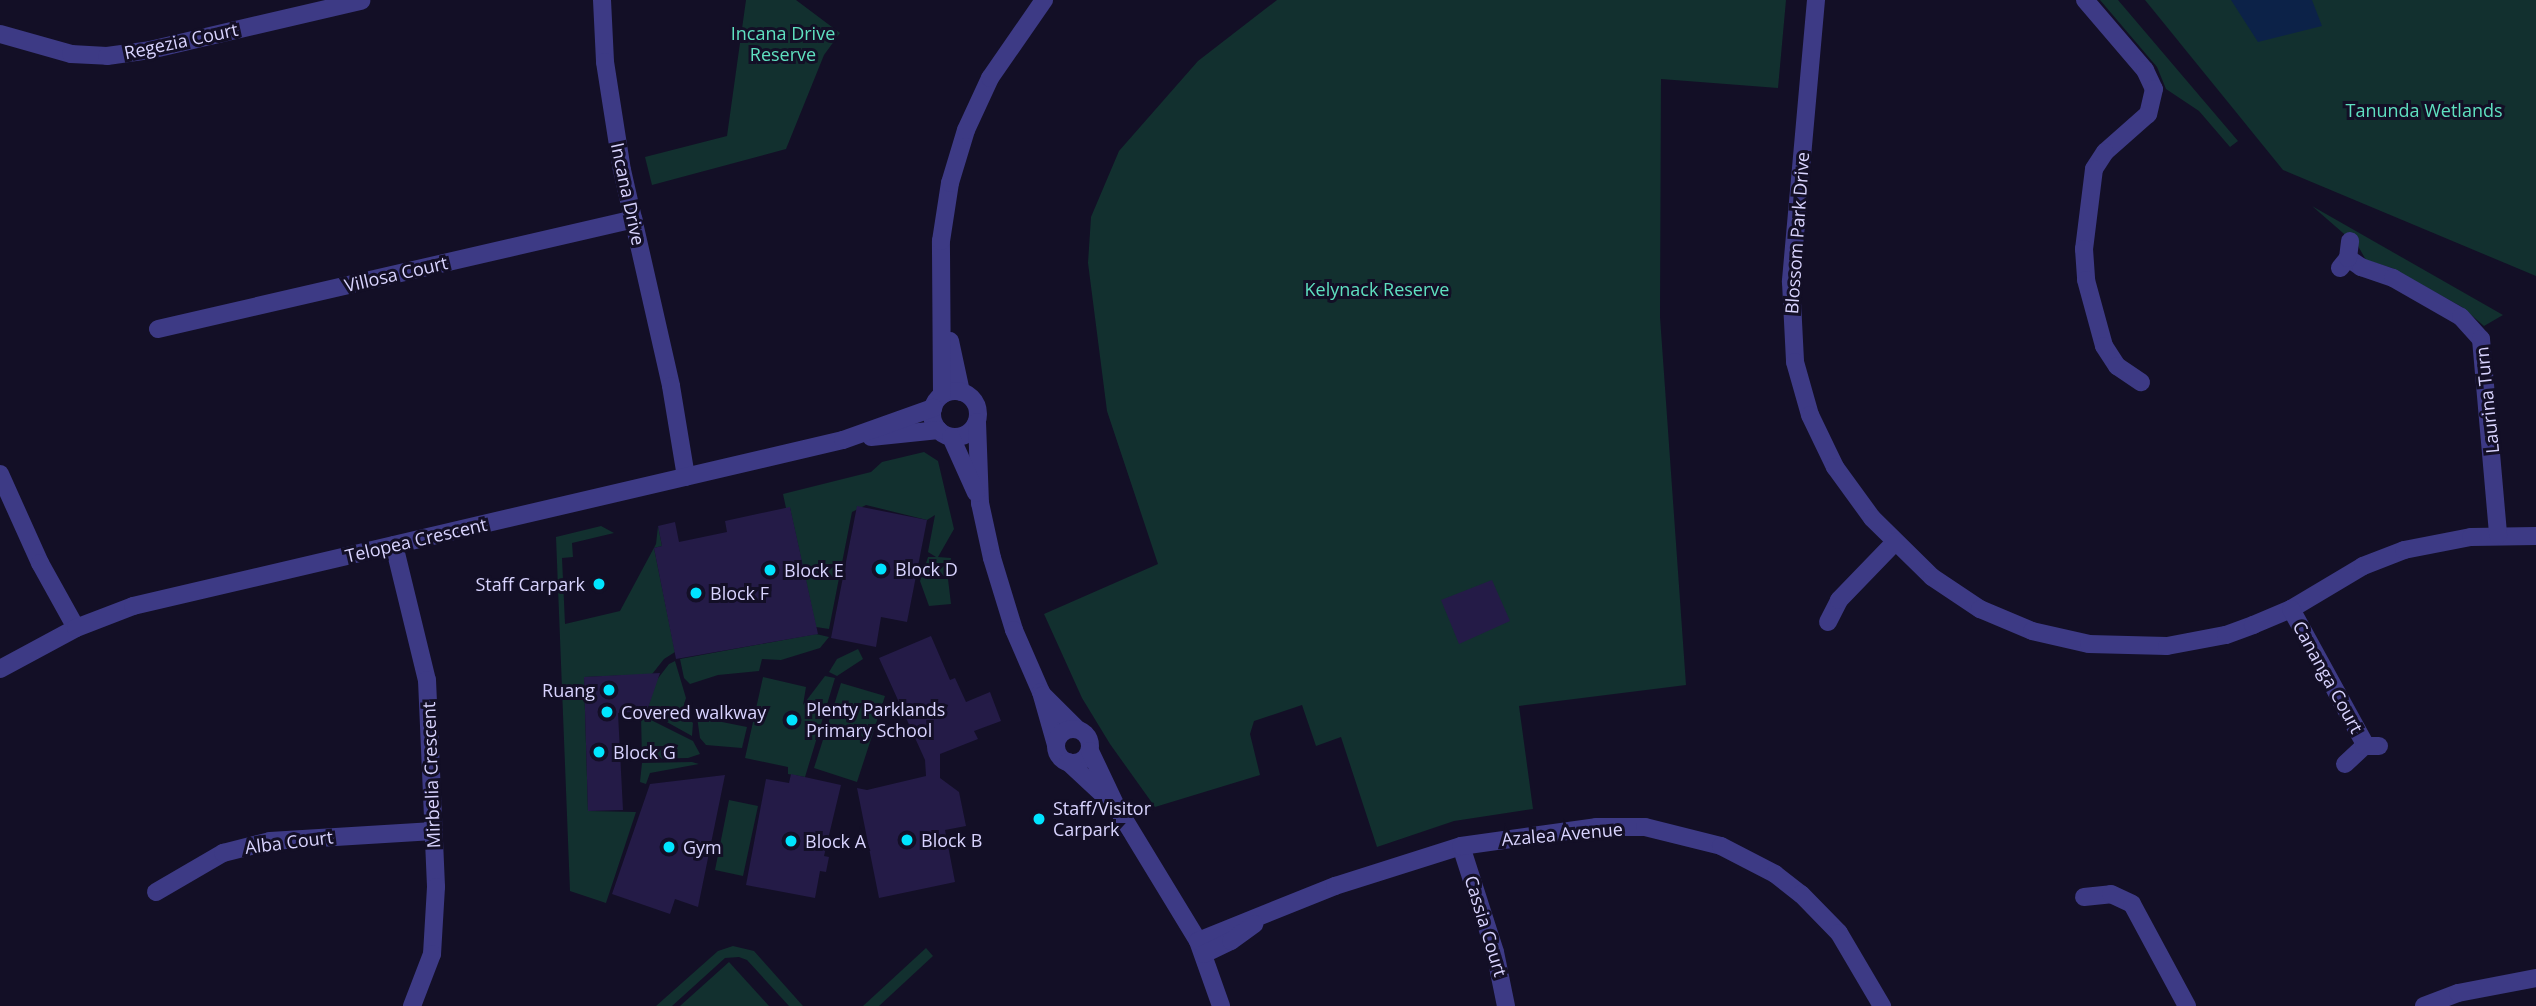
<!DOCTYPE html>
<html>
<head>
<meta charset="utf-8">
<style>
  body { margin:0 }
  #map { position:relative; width:2536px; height:1006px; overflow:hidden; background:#130f26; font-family:"Open Sans",sans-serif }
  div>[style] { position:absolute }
  .green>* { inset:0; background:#12302f }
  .water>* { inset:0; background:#0c2248 }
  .building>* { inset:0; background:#241b47 }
  .minor>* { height:18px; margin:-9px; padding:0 9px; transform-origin:9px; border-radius:9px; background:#3d3a85 }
  .minor>.ring { margin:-9px; padding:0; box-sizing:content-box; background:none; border:18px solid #3d3a85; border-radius:50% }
  .dots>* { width:19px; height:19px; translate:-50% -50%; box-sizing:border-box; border:4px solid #130f26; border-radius:50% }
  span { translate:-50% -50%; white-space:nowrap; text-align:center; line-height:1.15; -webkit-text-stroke:6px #130f26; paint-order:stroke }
  .park-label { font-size:18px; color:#5fe0c0 }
  .street-label { font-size:18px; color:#d9d4ff }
  .poi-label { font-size:18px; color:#d9d4ff }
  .left { translate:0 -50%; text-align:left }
  .right { translate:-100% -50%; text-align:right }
</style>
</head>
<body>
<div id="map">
  <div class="green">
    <div style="clip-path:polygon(746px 0,796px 0,840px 33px,824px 55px,786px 149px,652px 185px,645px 157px,727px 136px)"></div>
    <div style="clip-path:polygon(1277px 0,1786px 0,1778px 88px,1661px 79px,1660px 317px,1686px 685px,1519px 706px,1533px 809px,1454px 821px,1377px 847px,1341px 737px,1316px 746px,1302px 705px,1254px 721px,1250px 734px,1260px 775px,1155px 807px,1110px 744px,1082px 698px,1044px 614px,1158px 564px,1107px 411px,1088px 263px,1091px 217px,1119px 151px,1198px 61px)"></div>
    <div style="clip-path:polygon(2100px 0,2118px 0,2238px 141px,2230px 147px,2199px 111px,2166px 89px,2157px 67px)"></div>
    <div style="clip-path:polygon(2145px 0,2536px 0,2536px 276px,2283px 170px)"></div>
    <div style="clip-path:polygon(2312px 206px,2503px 315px,2484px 326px,2462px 307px,2392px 268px,2366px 260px,2358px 246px)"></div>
    <div style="clip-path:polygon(924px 452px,938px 461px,954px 529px,938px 557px,951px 558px,948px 579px,951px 604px,929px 606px,920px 581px,928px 557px,936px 557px,928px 552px,935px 515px,927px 520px,866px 505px,852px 512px,829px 629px,816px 627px,790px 508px,786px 508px,783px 494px,871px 472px,882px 462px)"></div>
    <div style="clip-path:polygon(601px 526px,614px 533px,572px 543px,573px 557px,562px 558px,565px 624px,620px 611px,656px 544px,658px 526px,662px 546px,654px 548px,675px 652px,664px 659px,649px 678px,632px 675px,584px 677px,588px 811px,636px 812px,606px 903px,570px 891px,556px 537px)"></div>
    <div style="clip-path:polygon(816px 634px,829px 637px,820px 648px,781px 660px,762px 659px,759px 671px,718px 675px,690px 684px,684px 678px,680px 659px)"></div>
    <div style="clip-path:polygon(858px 649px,863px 659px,837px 676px,829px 672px,837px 659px)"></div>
    <div style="clip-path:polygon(675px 661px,686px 698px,682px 711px,693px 723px,692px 736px,647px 711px,656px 681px,669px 664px)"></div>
    <div style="clip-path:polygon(825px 676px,835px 678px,805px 777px,788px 774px,788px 767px,745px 758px,763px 677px,806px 687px,803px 705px)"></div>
    <div style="clip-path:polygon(841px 683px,885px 696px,857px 782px,814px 768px)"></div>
    <div style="clip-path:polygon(641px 715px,693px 741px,700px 754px,688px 758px,642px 759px)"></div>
    <div style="clip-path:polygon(697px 717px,747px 727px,742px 748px,706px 745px,700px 738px)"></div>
    <div style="clip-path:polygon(692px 762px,699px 764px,650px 773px,646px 784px,640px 782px,642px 763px)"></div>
    <div style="clip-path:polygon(729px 800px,758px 806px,743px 876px,715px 870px)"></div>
    <div style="clip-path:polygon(733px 946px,754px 951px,803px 1006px,789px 1006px,747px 960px,739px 957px,725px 958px,672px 1006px,656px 1006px,718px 951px)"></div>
    <div style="clip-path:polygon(926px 948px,933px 956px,879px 1006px,863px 1006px)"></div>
    <div style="clip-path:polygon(729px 962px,769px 1006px,680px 1006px)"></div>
  </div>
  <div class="water">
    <div style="clip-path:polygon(2231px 0,2312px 0,2322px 26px,2258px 42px)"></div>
  </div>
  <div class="building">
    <div style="clip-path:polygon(857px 506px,927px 520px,907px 622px,881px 617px,876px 647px,831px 638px)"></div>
    <div style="clip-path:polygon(790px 507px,818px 634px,676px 659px,654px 548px,662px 546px,658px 526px,675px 522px,679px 542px,727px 532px,725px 521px)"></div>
    <div style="clip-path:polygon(1492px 580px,1510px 621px,1459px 644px,1441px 600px)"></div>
    <div style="clip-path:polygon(931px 636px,950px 680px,955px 678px,966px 702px,990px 692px,1001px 721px,974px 731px,978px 739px,940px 754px,940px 778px,959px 792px,966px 826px,945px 830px,955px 882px,879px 898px,857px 788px,867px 790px,926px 776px,925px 760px,879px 658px)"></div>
    <div style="clip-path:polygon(660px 673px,647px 711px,618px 713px,623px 810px,588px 811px,584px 677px)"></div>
    <div style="clip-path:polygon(791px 774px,841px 785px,824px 856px,829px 857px,826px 872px,820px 871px,815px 898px,746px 885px,766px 779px,789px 783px)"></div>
    <div style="clip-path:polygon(725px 775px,698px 907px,675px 899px,670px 914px,612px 894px,650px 784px)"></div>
  </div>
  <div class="minor">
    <div style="left:602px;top:0;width:62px;rotate:87.2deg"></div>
    <div style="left:605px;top:62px;width:109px;rotate:81.1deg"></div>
    <div style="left:622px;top:170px;width:221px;rotate:77.2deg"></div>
    <div style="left:671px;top:386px;width:92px;rotate:80.6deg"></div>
    <div style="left:1816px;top:0;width:283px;rotate:95.1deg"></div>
    <div style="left:1791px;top:282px;width:80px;rotate:87.1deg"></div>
    <div style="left:1795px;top:362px;width:55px;rotate:74.2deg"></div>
    <div style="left:1810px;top:415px;width:58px;rotate:64.3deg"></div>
    <div style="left:1835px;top:467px;width:63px;rotate:54deg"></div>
    <div style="left:1872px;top:518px;width:84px;rotate:44.5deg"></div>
    <div style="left:1932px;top:577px;width:58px;rotate:33.7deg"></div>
    <div style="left:1980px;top:609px;width:56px;rotate:22.9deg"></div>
    <div style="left:2032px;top:631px;width:58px;rotate:12.8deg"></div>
    <div style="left:2089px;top:644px;width:78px;rotate:1.5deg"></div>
    <div style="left:2167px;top:646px;width:60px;rotate:-10.6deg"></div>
    <div style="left:2226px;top:635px;width:29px;rotate:-20deg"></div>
    <div style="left:2253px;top:625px;width:41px;rotate:-22.8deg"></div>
    <div style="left:2291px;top:609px;width:84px;rotate:-30.8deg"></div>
    <div style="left:2363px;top:566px;width:44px;rotate:-21.3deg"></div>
    <div style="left:2404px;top:550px;width:68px;rotate:-11deg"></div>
    <div style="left:2471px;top:537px;width:65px;rotate:-0.9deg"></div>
    <div style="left:2085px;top:0;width:92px;rotate:49.4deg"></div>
    <div style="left:2145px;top:70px;width:21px;rotate:65deg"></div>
    <div style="left:2154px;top:89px;width:26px;rotate:103deg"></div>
    <div style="left:2148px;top:114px;width:57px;rotate:138.5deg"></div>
    <div style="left:2105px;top:152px;width:20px;rotate:123deg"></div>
    <div style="left:2094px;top:169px;width:81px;rotate:97.1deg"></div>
    <div style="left:2084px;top:249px;width:31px;rotate:86deg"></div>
    <div style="left:2086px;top:280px;width:68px;rotate:74.7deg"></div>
    <div style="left:2104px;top:346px;width:24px;rotate:57deg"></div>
    <div style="left:2117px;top:366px;width:29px;rotate:34deg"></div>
    <div style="left:0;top:34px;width:74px;rotate:15.7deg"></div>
    <div style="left:71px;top:54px;width:36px;rotate:3deg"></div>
    <div style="left:107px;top:56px;width:43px;rotate:-7.9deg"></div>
    <div style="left:150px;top:50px;width:217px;rotate:-13.1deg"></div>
    <div style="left:2348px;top:258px;width:16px;rotate:35deg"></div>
    <div style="left:2361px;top:267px;width:34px;rotate:19deg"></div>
    <div style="left:2393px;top:278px;width:78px;rotate:29.8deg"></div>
    <div style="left:2461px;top:317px;width:30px;rotate:48deg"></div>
    <div style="left:2481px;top:339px;width:197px;rotate:85deg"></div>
    <div style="left:2340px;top:268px;width:13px;rotate:-51deg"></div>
    <div style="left:2348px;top:258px;width:17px;rotate:-83deg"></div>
    <div style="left:158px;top:329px;width:488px;rotate:-13deg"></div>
    <div style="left:950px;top:341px;width:52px;rotate:77.8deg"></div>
    <div class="ring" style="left:932px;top:391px;width:28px;height:28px"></div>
    <div style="left:942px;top:395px;width:154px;rotate:-90.4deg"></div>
    <div style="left:941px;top:241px;width:59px;rotate:-81.2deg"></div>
    <div style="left:950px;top:183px;width:55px;rotate:-73.2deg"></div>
    <div style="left:966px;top:130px;width:57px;rotate:-65.2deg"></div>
    <div style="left:990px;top:78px;width:95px;rotate:-55.3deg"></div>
    <div style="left:977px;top:422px;width:81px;rotate:87.9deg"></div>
    <div style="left:980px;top:503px;width:56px;rotate:77.7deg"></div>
    <div style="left:992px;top:558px;width:75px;rotate:73deg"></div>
    <div style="left:1014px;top:630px;width:68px;rotate:66.5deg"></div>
    <div style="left:1041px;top:692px;width:55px;rotate:74.2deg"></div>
    <div style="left:871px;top:437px;width:68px;rotate:-5.9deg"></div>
    <div style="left:951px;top:437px;width:61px;rotate:65.9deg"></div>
    <div style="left:0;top:474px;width:98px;rotate:65.8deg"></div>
    <div style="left:40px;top:563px;width:74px;rotate:61deg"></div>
    <div style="left:394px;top:545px;width:139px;rotate:76.3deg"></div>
    <div style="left:427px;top:680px;width:207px;rotate:87.5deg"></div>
    <div style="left:436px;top:887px;width:67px;rotate:93.4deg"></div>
    <div style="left:432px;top:954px;width:56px;rotate:111deg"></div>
    <div style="left:2291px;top:609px;width:156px;rotate:61.3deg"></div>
    <div style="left:1828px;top:622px;width:25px;rotate:-63deg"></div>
    <div style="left:1839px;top:600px;width:81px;rotate:-46deg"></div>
    <div style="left:0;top:669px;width:86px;rotate:-28.3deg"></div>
    <div style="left:76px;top:628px;width:61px;rotate:-21.1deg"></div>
    <div style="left:133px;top:606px;width:729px;rotate:-13.16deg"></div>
    <div style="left:843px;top:440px;width:96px;rotate:-19.6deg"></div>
    <div style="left:1043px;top:695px;width:48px;rotate:45deg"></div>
    <div class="ring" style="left:1056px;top:729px;width:16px;height:16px"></div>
    <div style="left:1090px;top:751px;width:61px;rotate:64.7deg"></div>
    <div style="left:1116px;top:806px;width:158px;rotate:58.7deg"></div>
    <div style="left:1198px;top:941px;width:69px;rotate:70.5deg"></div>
    <div style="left:1068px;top:762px;width:59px;rotate:42.9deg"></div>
    <div style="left:2345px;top:764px;width:26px;rotate:-43deg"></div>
    <div style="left:2364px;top:746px;width:15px"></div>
    <div style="left:1461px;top:846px;width:111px;rotate:72.2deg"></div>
    <div style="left:1495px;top:952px;width:55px;rotate:78.5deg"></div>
    <div style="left:156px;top:892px;width:78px;rotate:-30.2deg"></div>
    <div style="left:223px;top:853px;width:49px;rotate:-14.3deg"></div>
    <div style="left:270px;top:841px;width:164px;rotate:-3.5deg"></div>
    <div style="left:2084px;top:897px;width:27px;rotate:-6deg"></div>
    <div style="left:2111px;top:894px;width:23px;rotate:25deg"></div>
    <div style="left:2132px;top:904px;width:116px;rotate:61.7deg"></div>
    <div style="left:1198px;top:941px;width:148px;rotate:-21.9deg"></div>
    <div style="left:1335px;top:886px;width:132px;rotate:-17.6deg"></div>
    <div style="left:1461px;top:846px;width:136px;rotate:-8deg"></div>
    <div style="left:1596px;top:827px;width:49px"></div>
    <div style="left:1645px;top:827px;width:78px;rotate:14deg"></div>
    <div style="left:1721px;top:846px;width:61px;rotate:27.4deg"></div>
    <div style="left:1775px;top:874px;width:33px;rotate:38deg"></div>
    <div style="left:1801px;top:894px;width:54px;rotate:45.7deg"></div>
    <div style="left:1839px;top:933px;width:85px;rotate:59.5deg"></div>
    <div style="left:1204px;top:954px;width:30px;rotate:-26deg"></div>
    <div style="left:1231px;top:941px;width:29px;rotate:-36deg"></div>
    <div style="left:2424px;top:1006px;width:36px;rotate:-21deg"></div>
    <div style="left:2458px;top:993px;width:79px;rotate:-10.9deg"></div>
  </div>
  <div class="dots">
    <div style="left:881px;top:569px;background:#00e5ff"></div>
    <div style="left:770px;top:570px;background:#00e5ff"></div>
    <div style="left:599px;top:584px;background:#00e5ff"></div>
    <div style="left:696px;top:593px;background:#00e5ff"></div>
    <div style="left:609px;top:690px;background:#00e5ff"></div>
    <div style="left:607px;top:712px;background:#00e5ff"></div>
    <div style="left:792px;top:720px;background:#00e5ff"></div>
    <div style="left:599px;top:752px;background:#00e5ff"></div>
    <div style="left:1039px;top:819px;background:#00e5ff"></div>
    <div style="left:907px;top:840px;background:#00e5ff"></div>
    <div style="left:791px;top:841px;background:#00e5ff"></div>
    <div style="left:669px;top:847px;background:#00e5ff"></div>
  </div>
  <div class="park-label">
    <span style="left:783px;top:44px">Incana Drive<br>Reserve</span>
    <span style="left:2424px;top:110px">Tanunda Wetlands</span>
    <span style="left:1377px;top:289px">Kelynack Reserve</span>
  </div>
  <div class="street-label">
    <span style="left:181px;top:41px;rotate:-12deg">Regezia Court</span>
    <span style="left:628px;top:194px;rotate:78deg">Incana Drive</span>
    <span style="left:1797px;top:233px;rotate:-86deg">Blossom Park Drive</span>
    <span style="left:396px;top:274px;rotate:-13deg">Villosa Court</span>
    <span style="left:2487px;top:400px;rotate:-96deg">Laurina Turn</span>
    <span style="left:416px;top:540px;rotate:-13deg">Telopea Crescent</span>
    <span style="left:2328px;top:677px;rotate:61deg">Cananga Court</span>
    <span style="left:431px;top:775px;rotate:-92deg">Mirbelia Crescent</span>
    <span style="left:1562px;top:834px;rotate:-5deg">Azalea Avenue</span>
    <span style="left:289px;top:842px;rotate:-7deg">Alba Court</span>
    <span style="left:1486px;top:926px;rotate:73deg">Cassia Court</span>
  </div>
  <div class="poi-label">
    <span class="left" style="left:895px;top:569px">Block D</span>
    <span class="left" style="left:784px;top:570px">Block E</span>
    <span class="right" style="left:585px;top:584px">Staff Carpark</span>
    <span class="left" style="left:710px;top:593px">Block F</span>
    <span class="right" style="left:595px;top:690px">Ruang</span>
    <span class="left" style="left:806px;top:720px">Plenty Parklands<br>Primary School</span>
    <span class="left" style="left:621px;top:712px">Covered walkway</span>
    <span class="left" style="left:613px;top:752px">Block G</span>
    <span class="left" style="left:1053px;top:819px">Staff/Visitor<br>Carpark</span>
    <span class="left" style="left:921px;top:840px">Block B</span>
    <span class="left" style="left:805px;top:841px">Block A</span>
    <span class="left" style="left:683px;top:847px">Gym</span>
  </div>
</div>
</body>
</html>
